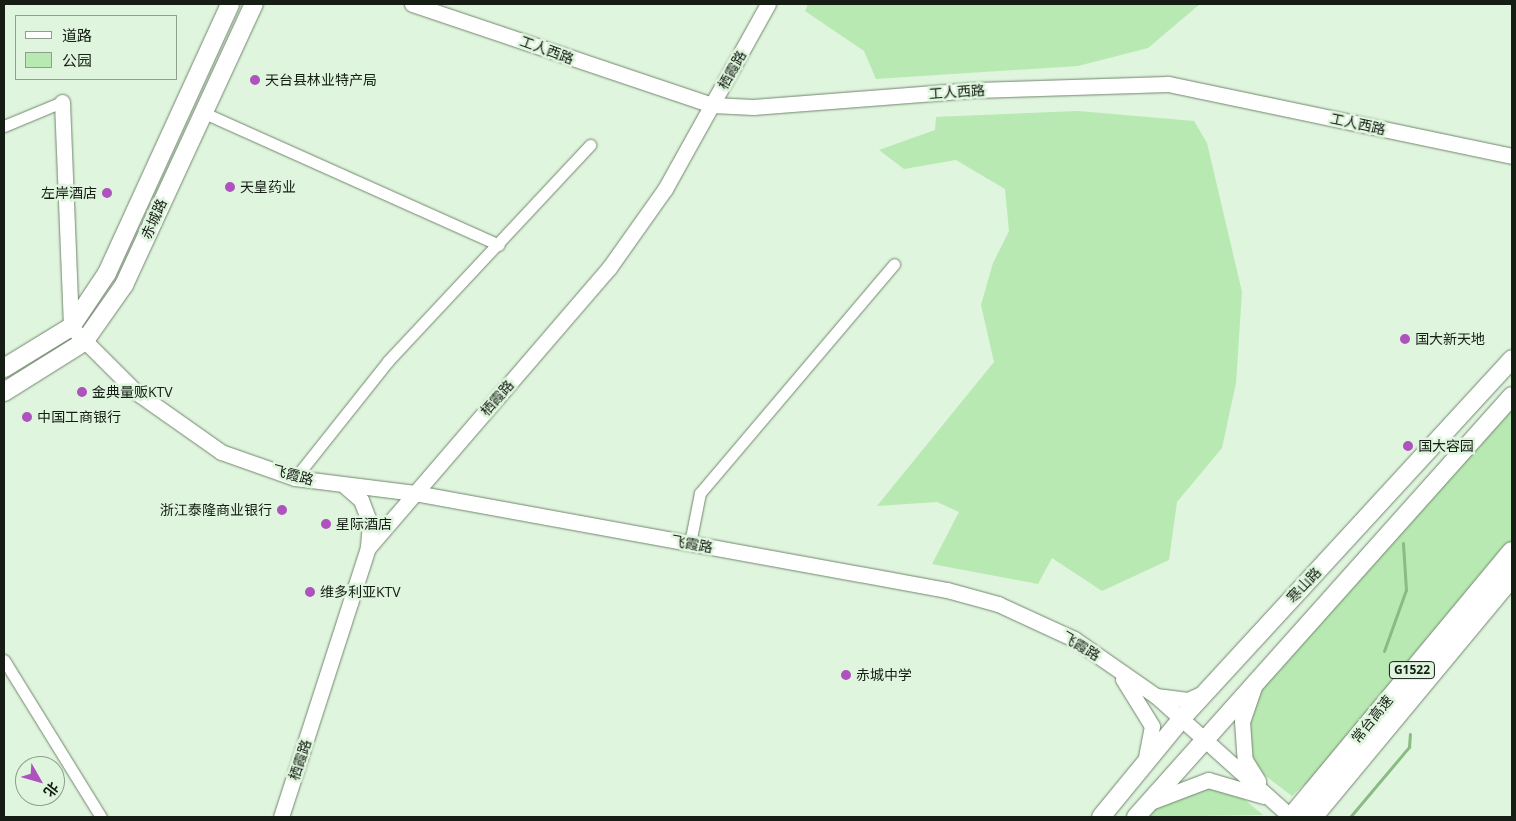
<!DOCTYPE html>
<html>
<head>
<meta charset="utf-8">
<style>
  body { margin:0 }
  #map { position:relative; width:1516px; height:821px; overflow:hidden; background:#dff5dd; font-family:"Open Sans","Noto Sans SC",sans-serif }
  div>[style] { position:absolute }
  .green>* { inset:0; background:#b8e9b2 }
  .stream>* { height:3px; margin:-1.5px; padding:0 1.5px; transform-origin:1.5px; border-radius:1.5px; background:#88bc82 }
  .roads { filter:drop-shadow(0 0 1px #72856f) drop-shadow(0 0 1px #72856f) }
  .street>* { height:11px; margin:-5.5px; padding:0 5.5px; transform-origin:5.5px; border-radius:5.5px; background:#fff }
  .secondary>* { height:15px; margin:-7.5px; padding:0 7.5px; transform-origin:7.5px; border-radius:7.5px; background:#fff }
  .primary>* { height:18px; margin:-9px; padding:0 9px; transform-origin:9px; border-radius:9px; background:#fff }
  .highway>* { height:20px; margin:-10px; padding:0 10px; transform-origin:10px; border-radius:10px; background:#fff }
  .dots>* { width:14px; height:14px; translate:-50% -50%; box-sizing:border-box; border:2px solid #dff5dd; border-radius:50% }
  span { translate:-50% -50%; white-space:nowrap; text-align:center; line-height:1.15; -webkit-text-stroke:5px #dff5dd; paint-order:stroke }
  .shield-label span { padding:1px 4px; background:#dff5dd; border:1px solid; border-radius:4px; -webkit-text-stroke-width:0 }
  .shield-label { font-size:12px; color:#151d15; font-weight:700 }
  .street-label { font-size:14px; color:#151d15 }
  .poi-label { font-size:14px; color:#151d15 }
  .left { translate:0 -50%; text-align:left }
  .right { translate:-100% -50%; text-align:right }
  .frame { position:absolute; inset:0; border:5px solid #151d15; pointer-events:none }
  .legend { position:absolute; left:15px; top:15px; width:162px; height:65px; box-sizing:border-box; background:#dff5dd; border:1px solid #8e9f8d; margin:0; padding:6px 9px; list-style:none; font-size:15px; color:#151d15 }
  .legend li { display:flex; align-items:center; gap:10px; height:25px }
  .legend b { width:25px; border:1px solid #8e9f8d }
  .north { position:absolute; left:15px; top:756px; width:50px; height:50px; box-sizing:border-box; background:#dff5dd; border:1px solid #8e9f8d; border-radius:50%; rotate:128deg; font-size:14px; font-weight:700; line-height:20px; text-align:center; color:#151d15 }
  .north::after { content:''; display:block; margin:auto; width:18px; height:22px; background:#ae52bd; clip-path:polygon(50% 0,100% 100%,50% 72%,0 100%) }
</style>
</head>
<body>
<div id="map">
  <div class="green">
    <div style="clip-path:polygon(808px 4px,1200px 4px,1148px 48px,1078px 66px,876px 79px,864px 51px,805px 11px)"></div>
    <div style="clip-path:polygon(1078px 111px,1194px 121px,1207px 143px,1242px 292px,1236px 383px,1222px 448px,1177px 502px,1169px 560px,1102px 591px,1052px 558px,1038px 584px,932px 564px,959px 512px,937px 502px,877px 506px,994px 362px,981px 305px,993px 263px,1009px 231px,1005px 189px,956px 160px,904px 169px,879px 150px,935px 130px,936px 117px)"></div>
    <div style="clip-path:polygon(1512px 396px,1512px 552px,1313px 790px,1305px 784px,1292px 796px,1245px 760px,1242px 721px,1256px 680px)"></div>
    <div style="clip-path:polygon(1208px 780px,1239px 787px,1245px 800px,1263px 815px,1136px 817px)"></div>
  </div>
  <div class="stream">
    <div style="left:1384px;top:651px;width:65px;rotate:-70.2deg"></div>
    <div style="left:1406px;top:590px;width:47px;rotate:-93.7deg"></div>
    <div style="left:1350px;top:817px;width:92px;rotate:-49.9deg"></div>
    <div style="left:1409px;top:747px;width:13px;rotate:-86deg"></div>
  </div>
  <div class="roads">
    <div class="street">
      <div style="left:202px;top:112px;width:325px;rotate:24.1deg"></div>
      <div style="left:4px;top:126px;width:63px;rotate:-22.5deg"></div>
      <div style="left:295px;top:478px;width:149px;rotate:-51.5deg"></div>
      <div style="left:388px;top:361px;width:296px;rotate:-46.9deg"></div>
      <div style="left:690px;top:543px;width:51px;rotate:-78.7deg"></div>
      <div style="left:700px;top:493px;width:300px;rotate:-49.7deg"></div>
      <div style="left:4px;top:660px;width:185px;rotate:58.3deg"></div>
    </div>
    <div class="secondary">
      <div style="left:412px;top:4px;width:317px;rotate:18.6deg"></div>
      <div style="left:712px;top:105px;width:41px;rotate:2.8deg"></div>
      <div style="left:753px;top:107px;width:224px;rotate:-4.4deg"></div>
      <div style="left:976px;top:90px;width:192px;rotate:-1.8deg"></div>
      <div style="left:1168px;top:84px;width:351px;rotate:11.8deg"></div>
      <div style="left:62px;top:102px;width:225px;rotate:87.7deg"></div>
      <div style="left:71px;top:327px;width:92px;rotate:45deg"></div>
      <div style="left:136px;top:392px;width:104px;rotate:35.2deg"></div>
      <div style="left:221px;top:452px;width:78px;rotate:19.4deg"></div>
      <div style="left:295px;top:478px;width:121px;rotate:7.1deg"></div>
      <div style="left:415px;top:493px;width:541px;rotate:10.33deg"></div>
      <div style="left:947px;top:590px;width:53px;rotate:15.4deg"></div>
      <div style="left:998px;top:604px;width:84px;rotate:24.7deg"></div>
      <div style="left:1074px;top:639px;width:100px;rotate:34.8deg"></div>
      <div style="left:1156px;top:696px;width:181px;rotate:41.9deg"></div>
      <div style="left:345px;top:486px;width:21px;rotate:41deg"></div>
      <div style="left:361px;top:500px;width:25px;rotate:69deg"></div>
      <div style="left:370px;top:523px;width:25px;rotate:95deg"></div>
      <div style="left:1123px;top:679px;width:55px;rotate:58.3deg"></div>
      <div style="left:1152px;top:726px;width:37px;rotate:101deg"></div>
      <div style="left:1254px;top:687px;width:36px;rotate:109deg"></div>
      <div style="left:1242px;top:721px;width:39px;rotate:86deg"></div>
      <div style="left:1245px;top:760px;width:25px;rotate:58deg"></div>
      <div style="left:1156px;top:696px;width:32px;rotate:7deg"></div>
      <div style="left:1188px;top:700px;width:19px;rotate:-25deg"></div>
      <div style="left:1153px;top:801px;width:59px;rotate:-20.9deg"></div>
      <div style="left:1208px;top:780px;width:57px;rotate:16.2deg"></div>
      <div style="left:281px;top:817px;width:283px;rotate:-72.1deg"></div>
      <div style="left:368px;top:548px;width:369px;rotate:-49.3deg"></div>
      <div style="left:609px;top:268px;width:97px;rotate:-54.7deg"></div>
      <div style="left:665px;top:189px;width:212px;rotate:-60.9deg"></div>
    </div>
    <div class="primary">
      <div style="left:4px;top:368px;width:79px;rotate:-31.5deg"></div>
      <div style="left:71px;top:327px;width:65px;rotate:-56.3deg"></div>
      <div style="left:107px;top:273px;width:296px;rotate:-65.4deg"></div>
      <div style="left:4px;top:392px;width:94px;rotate:-32deg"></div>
      <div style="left:84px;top:342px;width:70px;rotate:-54.9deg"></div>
      <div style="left:124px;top:285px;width:310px;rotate:-65.2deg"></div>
      <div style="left:1101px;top:817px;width:129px;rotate:-50.6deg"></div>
      <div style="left:1183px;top:717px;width:486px;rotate:-47.4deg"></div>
      <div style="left:1136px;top:817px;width:564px;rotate:-48.23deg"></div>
    </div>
    <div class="highway">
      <div style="left:1292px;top:817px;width:344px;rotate:-50.3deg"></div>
      <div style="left:1312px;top:817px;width:313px;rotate:-50.3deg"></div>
    </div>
  </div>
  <div class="dots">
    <div style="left:255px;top:80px;background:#ae52bd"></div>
    <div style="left:230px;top:187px;background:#ae52bd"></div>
    <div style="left:107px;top:193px;background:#ae52bd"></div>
    <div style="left:1405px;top:339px;background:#ae52bd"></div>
    <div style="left:82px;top:392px;background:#ae52bd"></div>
    <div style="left:27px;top:417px;background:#ae52bd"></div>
    <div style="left:1408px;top:446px;background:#ae52bd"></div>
    <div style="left:282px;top:510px;background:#ae52bd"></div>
    <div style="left:326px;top:524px;background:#ae52bd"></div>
    <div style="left:310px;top:592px;background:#ae52bd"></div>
    <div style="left:846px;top:675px;background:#ae52bd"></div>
  </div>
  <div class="shield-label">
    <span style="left:1412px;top:670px">G1522</span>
  </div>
  <div class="street-label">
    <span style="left:547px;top:50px;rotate:20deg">工人西路</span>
    <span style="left:732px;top:70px;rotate:-61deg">栖霞路</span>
    <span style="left:957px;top:92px;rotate:-4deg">工人西路</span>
    <span style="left:1358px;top:124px;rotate:12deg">工人西路</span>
    <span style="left:154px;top:219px;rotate:-66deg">赤城路</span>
    <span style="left:497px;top:398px;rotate:-49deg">栖霞路</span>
    <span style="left:293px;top:475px;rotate:15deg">飞霞路</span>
    <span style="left:692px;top:544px;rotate:10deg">飞霞路</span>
    <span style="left:1304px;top:585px;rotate:-47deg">寒山路</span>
    <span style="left:1081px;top:646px;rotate:31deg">飞霞路</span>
    <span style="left:1372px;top:719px;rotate:-51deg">常台高速</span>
    <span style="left:300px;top:760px;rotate:-72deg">栖霞路</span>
  </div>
  <div class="poi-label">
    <span class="left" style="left:265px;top:80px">天台县林业特产局</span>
    <span class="left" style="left:240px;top:187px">天皇药业</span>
    <span class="right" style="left:97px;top:193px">左岸酒店</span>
    <span class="left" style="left:1415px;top:339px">国大新天地</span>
    <span class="left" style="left:92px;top:392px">金典量贩KTV</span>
    <span class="left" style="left:37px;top:417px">中国工商银行</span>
    <span class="left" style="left:1418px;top:446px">国大容园</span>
    <span class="right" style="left:272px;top:510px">浙江泰隆商业银行</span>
    <span class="left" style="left:336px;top:524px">星际酒店</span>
    <span class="left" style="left:320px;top:592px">维多利亚KTV</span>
    <span class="left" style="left:856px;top:675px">赤城中学</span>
  </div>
  <div class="frame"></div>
  <ul class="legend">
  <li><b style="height:6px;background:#fff"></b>道路</li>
  <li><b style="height:14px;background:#b8e9b2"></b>公园</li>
  </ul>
  <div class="north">北</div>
</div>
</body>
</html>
